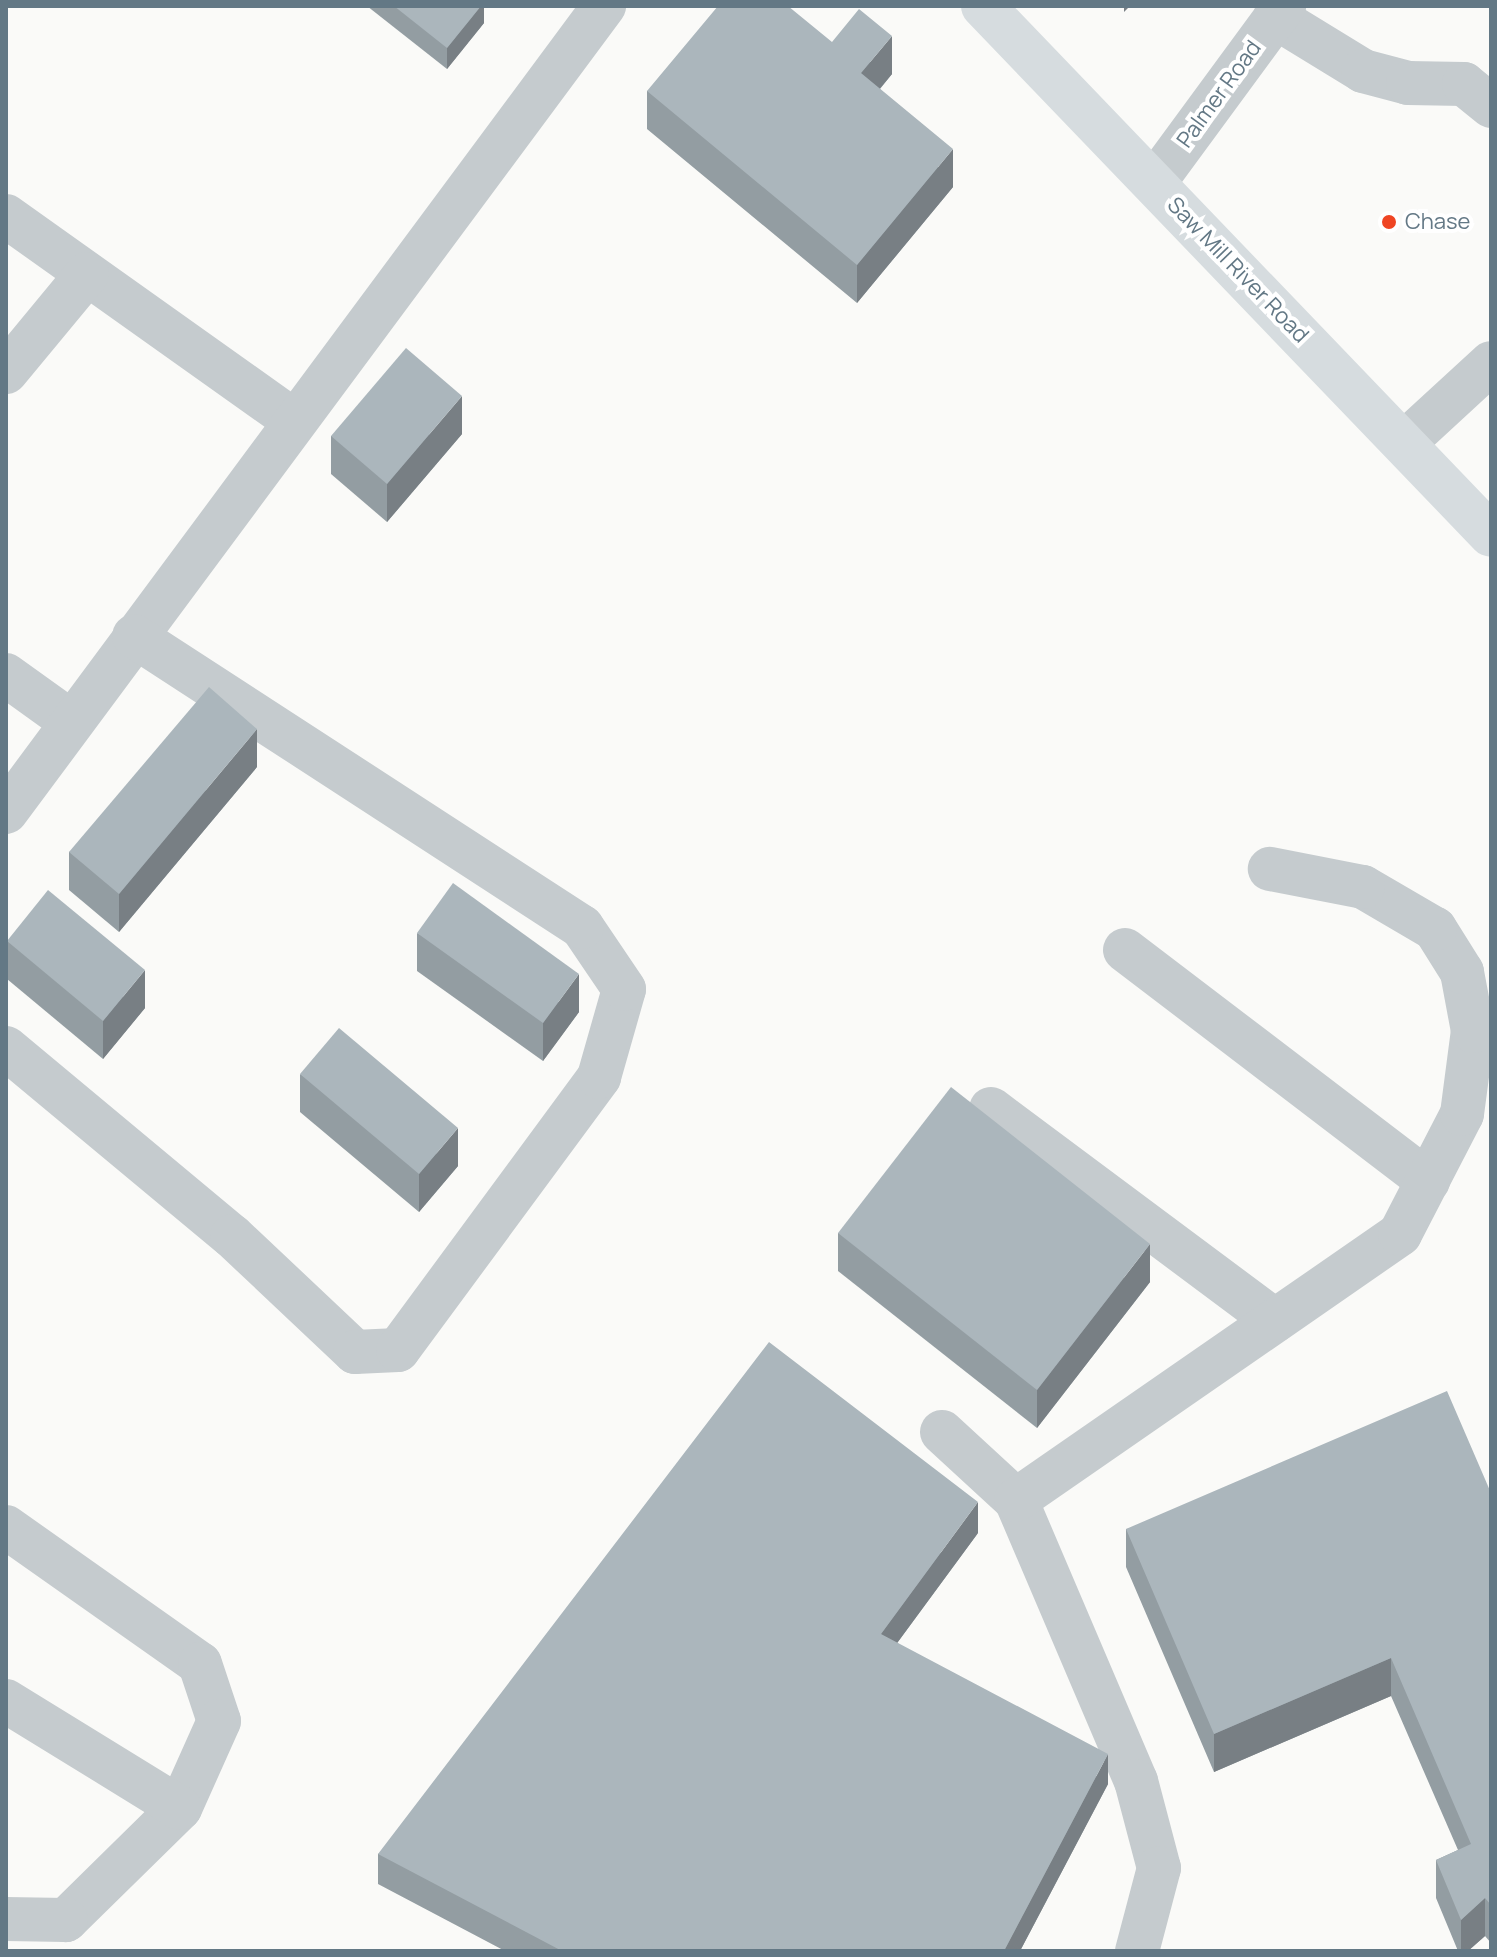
<!DOCTYPE html>
<html>
<head>
<meta charset="utf-8">
<style>
  body { margin:0 }
  #map { position:relative; width:1497px; height:1957px; overflow:hidden; background:#fafaf8; font-family:Manrope,sans-serif }
  div>[style] { position:absolute }
  .minor>* { height:44px; margin:-22px; padding:0 22px; transform-origin:22px; border-radius:22px; background:#c5cbce }
  .major>* { height:44px; margin:-22px; padding:0 22px; transform-origin:22px; border-radius:22px; background:#d6dcdf }
  .wall>* { inset:0; background:#939da2 }
  .shaded-wall>* { inset:0; background:#787f84 }
  .building>* { inset:0; background:#abb6bc }
  .dots>* { width:22px; height:22px; translate:-50% -50%; box-sizing:border-box; border:4px solid #fff; border-radius:50% }
  span { translate:-50% -50%; white-space:nowrap; text-align:center; line-height:1.15; -webkit-text-stroke:8px #fff; paint-order:stroke }
  .street-label { font-size:22px; color:#637885 }
  .poi-label { font-size:22px; color:#637885 }
  .left { translate:0 -50%; text-align:left }
  .frame { position:absolute; inset:0; border:8px solid #637885; pointer-events:none }
</style>
</head>
<body>
<div id="map">
  <div class="minor">
    <div style="left:1275px;top:17px;width:103px;rotate:31.5deg"></div>
    <div style="left:1363px;top:71px;width:47px;rotate:14.9deg"></div>
    <div style="left:1408px;top:83px;width:56px;rotate:1deg"></div>
    <div style="left:1464px;top:84px;width:35px;rotate:39deg"></div>
    <div style="left:1154px;top:183px;width:220px;rotate:-53.7deg"></div>
    <div style="left:6px;top:216px;width:354px;rotate:35.4deg"></div>
    <div style="left:6px;top:372px;width:127px;rotate:-50.4deg"></div>
    <div style="left:1404px;top:443px;width:118px;rotate:-42.6deg"></div>
    <div style="left:6px;top:675px;width:79px;rotate:35.7deg"></div>
    <div style="left:6px;top:812px;width:1004px;rotate:-53.43deg"></div>
    <div style="left:1125px;top:950px;width:381px;rotate:37.3deg"></div>
    <div style="left:6px;top:1048px;width:294px;rotate:39.8deg"></div>
    <div style="left:232px;top:1236px;width:169px;rotate:43.3deg"></div>
    <div style="left:355px;top:1352px;width:43px;rotate:-2.7deg"></div>
    <div style="left:398px;top:1350px;width:339px;rotate:-53.6deg"></div>
    <div style="left:599px;top:1077px;width:91px;rotate:-74.1deg"></div>
    <div style="left:624px;top:989px;width:75px;rotate:-124.1deg"></div>
    <div style="left:582px;top:927px;width:534px;rotate:-146.99deg"></div>
    <div style="left:991px;top:1109px;width:354px;rotate:36.7deg"></div>
    <div style="left:942px;top:1432px;width:100px;rotate:42.6deg"></div>
    <div style="left:1016px;top:1500px;width:306px;rotate:66.9deg"></div>
    <div style="left:1136px;top:1781px;width:90px;rotate:75.2deg"></div>
    <div style="left:1159px;top:1868px;width:86px;rotate:104.8deg"></div>
    <div style="left:1016px;top:1500px;width:467px;rotate:-34.7deg"></div>
    <div style="left:1400px;top:1234px;width:135px;rotate:-62.7deg"></div>
    <div style="left:1462px;top:1114px;width:84px;rotate:-82.5deg"></div>
    <div style="left:1473px;top:1031px;width:60px;rotate:-100.6deg"></div>
    <div style="left:1462px;top:972px;width:51px;rotate:-122.1deg"></div>
    <div style="left:1435px;top:929px;width:83px;rotate:-149.7deg"></div>
    <div style="left:1363px;top:887px;width:95px;rotate:-169deg"></div>
    <div style="left:6px;top:1527px;width:237px;rotate:35.2deg"></div>
    <div style="left:200px;top:1664px;width:60px;rotate:71.6deg"></div>
    <div style="left:219px;top:1721px;width:95px;rotate:114.1deg"></div>
    <div style="left:180px;top:1808px;width:160px;rotate:135.5deg"></div>
    <div style="left:66px;top:1920px;width:60px;rotate:-179deg"></div>
    <div style="left:6px;top:1701px;width:204px;rotate:31.6deg"></div>
  </div>
  <div class="major">
    <div style="left:983px;top:6px;width:733px;rotate:46.16deg"></div>
  </div>
  <div class="wall">
    <div style="clip-path:polygon(367px 6px,484px 6px,484px 23px,447px 69px)"></div>
    <div style="clip-path:polygon(832px 42px,892px 74px,880px 89px,953px 187px,857px 303px,647px 129px,647px 91px)"></div>
    <div style="clip-path:polygon(462px 434px,387px 522px,331px 474px,331px 436px)"></div>
    <div style="clip-path:polygon(257px 767px,119px 932px,69px 890px,69px 852px)"></div>
    <div style="clip-path:polygon(417px 933px,579px 1012px,543px 1061px,417px 971px)"></div>
    <div style="clip-path:polygon(7px 941px,145px 1008px,103px 1059px,7px 979px)"></div>
    <div style="clip-path:polygon(300px 1074px,458px 1166px,419px 1212px,300px 1112px)"></div>
    <div style="clip-path:polygon(838px 1233px,1150px 1282px,1037px 1428px,838px 1271px)"></div>
    <div style="clip-path:polygon(1491px 1493px,1491px 1943px,1485px 1936px,1468px 1951px,1458px 1951px,1436px 1898px,1436px 1860px,1458px 1850px,1391px 1696px,1214px 1772px,1126px 1567px,1126px 1529px)"></div>
    <div style="clip-path:polygon(978px 1533px,897px 1643px,1108px 1784px,1020px 1951px,505px 1951px,378px 1884px,378px 1854px)"></div>
  </div>
  <div class="shaded-wall">
    <div style="clip-path:polygon(481px 6px,484px 6px,484px 23px,447px 69px,447px 48px)"></div>
    <div style="clip-path:polygon(1124px 6px,1130px 6px,1124px 12px)"></div>
    <div style="clip-path:polygon(892px 36px,892px 74px,861px 111px,861px 73px)"></div>
    <div style="clip-path:polygon(953px 149px,953px 187px,857px 303px,857px 265px)"></div>
    <div style="clip-path:polygon(462px 396px,462px 434px,387px 522px,387px 484px)"></div>
    <div style="clip-path:polygon(257px 729px,257px 767px,119px 932px,119px 894px)"></div>
    <div style="clip-path:polygon(145px 970px,145px 1008px,103px 1059px,103px 1021px)"></div>
    <div style="clip-path:polygon(579px 974px,579px 1012px,543px 1061px,543px 1023px)"></div>
    <div style="clip-path:polygon(458px 1128px,458px 1166px,419px 1212px,419px 1174px)"></div>
    <div style="clip-path:polygon(1150px 1244px,1150px 1282px,1037px 1428px,1037px 1390px)"></div>
    <div style="clip-path:polygon(978px 1502px,978px 1533px,881px 1665px,881px 1634px)"></div>
    <div style="clip-path:polygon(1391px 1658px,1391px 1696px,1214px 1772px,1214px 1734px)"></div>
    <div style="clip-path:polygon(1108px 1754px,1108px 1784px,1020px 1951px,1004px 1951px)"></div>
    <div style="clip-path:polygon(1485px 1898px,1485px 1936px,1468px 1951px,1461px 1951px,1461px 1920px)"></div>
  </div>
  <div class="building">
    <div style="clip-path:polygon(394px 6px,481px 6px,447px 48px)"></div>
    <div style="clip-path:polygon(718px 6px,788px 6px,832px 42px,859px 9px,892px 36px,861px 73px,953px 149px,857px 265px,647px 91px)"></div>
    <div style="clip-path:polygon(406px 348px,462px 396px,387px 484px,331px 436px)"></div>
    <div style="clip-path:polygon(209px 687px,257px 729px,119px 894px,69px 852px)"></div>
    <div style="clip-path:polygon(453px 883px,579px 974px,543px 1023px,417px 933px)"></div>
    <div style="clip-path:polygon(48px 890px,145px 970px,103px 1021px,7px 941px)"></div>
    <div style="clip-path:polygon(339px 1028px,458px 1128px,419px 1174px,300px 1074px)"></div>
    <div style="clip-path:polygon(951px 1087px,1150px 1244px,1037px 1390px,838px 1233px)"></div>
    <div style="clip-path:polygon(769px 1342px,978px 1502px,881px 1634px,1108px 1754px,1004px 1951px,562px 1951px,378px 1854px)"></div>
    <div style="clip-path:polygon(1447px 1391px,1491px 1493px,1491px 1905px,1485px 1898px,1461px 1920px,1436px 1860px,1471px 1844px,1391px 1658px,1214px 1734px,1126px 1529px)"></div>
  </div>
  <div class="dots">
    <div style="left:1389px;top:222px;background:#ef4523"></div>
  </div>
  <div class="street-label">
    <span style="left:1219px;top:94px;rotate:-54deg">Palmer Road</span>
    <span style="left:1238px;top:270px;rotate:46deg">Saw Mill River Road</span>
  </div>
  <div class="poi-label">
    <span class="left" style="left:1405px;top:222px">Chase</span>
  </div>
  <div class="frame"></div>
</div>
</body>
</html>
